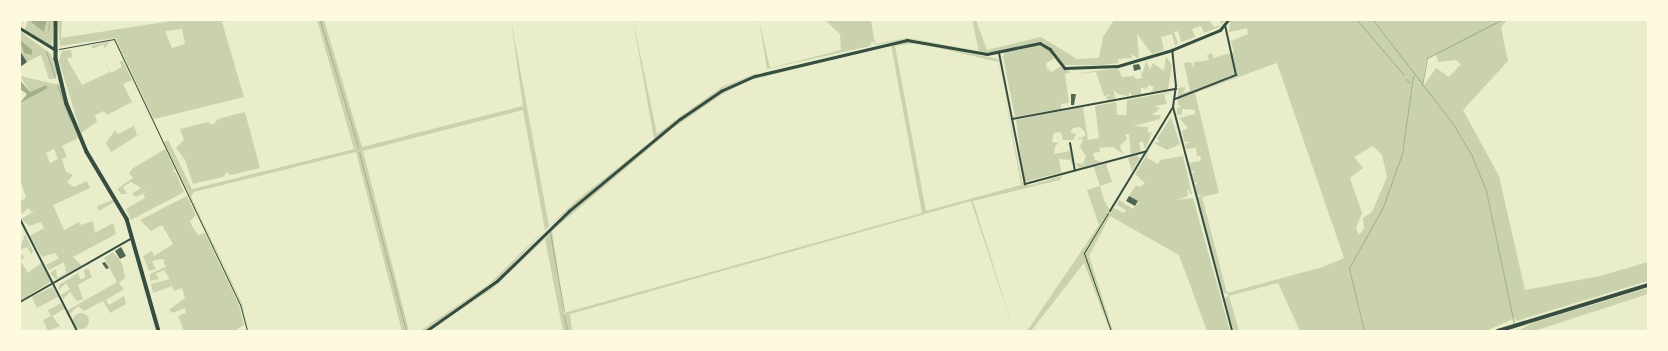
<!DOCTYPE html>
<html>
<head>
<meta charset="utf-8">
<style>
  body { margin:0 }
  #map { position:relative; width:1668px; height:351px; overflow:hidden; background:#e9edc9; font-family:Commissioner,sans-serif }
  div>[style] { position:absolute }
  .green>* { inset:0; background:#cad2ad }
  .round { border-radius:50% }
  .water>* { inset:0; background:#a3b18a }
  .stream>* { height:1px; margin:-0.5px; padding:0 0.5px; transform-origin:0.5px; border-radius:0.5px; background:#a3b18a }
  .building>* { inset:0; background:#4f6655 }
  .path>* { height:1px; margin:-0.5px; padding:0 0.5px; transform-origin:0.5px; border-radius:0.5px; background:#344e41 }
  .minor>* { height:2px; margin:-1px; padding:0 1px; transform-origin:1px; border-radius:1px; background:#344e41 }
  .tertiary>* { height:2.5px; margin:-1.25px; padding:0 1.25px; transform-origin:1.25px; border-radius:1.25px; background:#344e41 }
  .primary>* { height:3.5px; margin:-1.75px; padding:0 1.75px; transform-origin:1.75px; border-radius:1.75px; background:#344e41 }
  span { translate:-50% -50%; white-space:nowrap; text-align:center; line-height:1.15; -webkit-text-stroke:3px #fefae0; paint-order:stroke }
  .frame { position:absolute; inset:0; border:21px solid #fefae0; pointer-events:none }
</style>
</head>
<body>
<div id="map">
  <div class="green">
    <div style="clip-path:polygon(28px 20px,33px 20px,44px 32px,47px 20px,54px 20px,52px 44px,49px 46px,25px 30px)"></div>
    <div style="clip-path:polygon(evenodd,58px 20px,62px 20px,61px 38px,178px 20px,229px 20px,222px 22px,244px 97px,154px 119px,156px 124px,115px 38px,60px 46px,58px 20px,182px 29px,185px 44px,172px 48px,165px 31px,182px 29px)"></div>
    <div style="clip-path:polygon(317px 20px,324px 20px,362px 147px,523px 106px,511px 20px,549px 226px,577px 200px,654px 139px,633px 20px,657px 134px,678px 118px,722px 87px,767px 69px,759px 20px,770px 68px,841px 50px,840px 34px,825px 20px,871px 20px,875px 44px,908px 38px,979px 51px,972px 20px,976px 20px,987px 50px,1041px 37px,1077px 59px,1099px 58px,1103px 37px,1114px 20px,1209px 20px,1214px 27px,1221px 25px,1220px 20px,1225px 20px,1221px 25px,1219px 27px,1204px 33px,1201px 26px,1192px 29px,1195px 37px,1181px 42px,1178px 31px,1174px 32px,1178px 43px,1175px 46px,1172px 34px,1161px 37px,1164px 50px,1152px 54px,1137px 34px,1139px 59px,1131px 54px,1132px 58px,1118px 59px,1119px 63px,1101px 65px,1064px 65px,1043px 42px,990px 53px,908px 39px,875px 45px,872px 41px,870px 46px,767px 69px,724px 88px,678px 120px,548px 227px,500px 277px,424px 331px,420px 331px,489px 284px,545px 230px,523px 110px,363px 151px,409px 331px,402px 331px,356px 152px,194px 192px,191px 197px,242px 303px,248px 331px,241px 303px,164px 142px,168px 140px,192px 189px,354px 149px)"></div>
    <div style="clip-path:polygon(evenodd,1507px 20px,1501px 28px,1508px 61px,1463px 110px,1499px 176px,1525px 290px,1600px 276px,1648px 262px,1648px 281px,1516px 321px,1515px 318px,1486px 331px,1300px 331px,1278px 283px,1229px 296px,1239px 331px,1234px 331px,1224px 299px,1229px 295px,1223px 292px,1196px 197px,1202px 196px,1197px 194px,1195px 186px,1198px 182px,1194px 183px,1192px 174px,1196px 171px,1191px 172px,1189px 163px,1200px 161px,1201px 156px,1197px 156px,1196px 148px,1186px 149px,1185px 144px,1191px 142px,1184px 142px,1182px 131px,1188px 128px,1179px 118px,1195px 114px,1195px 110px,1182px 109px,1182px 114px,1177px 115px,1177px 108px,1182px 107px,1178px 105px,1178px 88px,1186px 87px,1183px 93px,1190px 91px,1184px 63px,1191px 62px,1193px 68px,1194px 62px,1209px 60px,1207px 55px,1212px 53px,1213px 58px,1234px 52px,1231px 41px,1248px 34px,1247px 28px,1229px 32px,1230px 21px,1236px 20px,1507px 20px,1436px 54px,1438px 62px,1456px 60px,1461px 64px,1449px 77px,1436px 68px,1422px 88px,1426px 60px,1436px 54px,1507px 20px,1277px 63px,1344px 258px,1323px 267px,1227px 293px,1202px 197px,1219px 193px,1195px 93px,1277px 63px,1507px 20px,1373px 146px,1382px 155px,1387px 177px,1372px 212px,1363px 218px,1364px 229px,1359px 235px,1356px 228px,1362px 213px,1350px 178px,1363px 168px,1354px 157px,1373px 146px)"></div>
    <div style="clip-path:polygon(20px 31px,51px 54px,57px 73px,54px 79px,49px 79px,41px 55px,27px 62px,24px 58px,20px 51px)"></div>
    <div style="clip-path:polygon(110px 41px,105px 48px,103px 44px,93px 49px,91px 46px)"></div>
    <div style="clip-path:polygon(evenodd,907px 41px,998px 59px,1022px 182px,1028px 186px,1062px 176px,1060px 180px,973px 201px,1014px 331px,971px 201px,570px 314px,572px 331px,563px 331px,545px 239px,492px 289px,428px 331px,489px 289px,548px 236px,575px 207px,678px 122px,721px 93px,770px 72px,907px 41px,917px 43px,999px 62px,1021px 185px,926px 211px,895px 46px,917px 43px,907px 41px,891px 45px,922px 213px,564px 313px,552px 231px,672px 129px,722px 94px,751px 80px,891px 45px)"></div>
    <div style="clip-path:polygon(1033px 45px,1043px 45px,1051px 52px,1054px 59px,1046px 63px,1047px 71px,1048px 68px,1051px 72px,1060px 67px,1071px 72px,1065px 74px,1069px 103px,1061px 104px,1061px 109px,1015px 117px,1003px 57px,1005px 52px)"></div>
    <div style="clip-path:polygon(71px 50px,72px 57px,67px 59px,82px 85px,110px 72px,99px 50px,111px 73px,122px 67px,119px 61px,123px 61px,132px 80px,123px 84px,132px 102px,107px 115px,104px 111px,95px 115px,97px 122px,81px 133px,59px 61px,62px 51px)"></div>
    <div style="clip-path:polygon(1166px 56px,1172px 66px,1168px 89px,1151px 92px,1154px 87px,1149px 85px,1146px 89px,1141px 87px,1141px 94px,1132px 96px,1130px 92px,1128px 96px,1118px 94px,1114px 90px,1115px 99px,1107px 100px,1106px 97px,1111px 94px,1104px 96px,1096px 72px,1073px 74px,1118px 68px,1122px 77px,1134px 76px,1136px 79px,1142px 78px,1139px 64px,1142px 75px,1146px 61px,1150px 70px,1153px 63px,1164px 71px)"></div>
    <div style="clip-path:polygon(evenodd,20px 76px,59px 85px,78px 138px,62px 146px,67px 157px,62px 159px,66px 172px,73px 175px,67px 182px,74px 187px,87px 181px,90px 188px,53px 205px,64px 230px,79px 222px,81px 225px,93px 221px,95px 233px,113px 223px,116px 234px,73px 257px,82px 266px,56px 280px,50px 273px,56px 269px,57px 278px,66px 273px,64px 262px,49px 270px,46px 265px,59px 258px,55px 253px,42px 257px,30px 236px,44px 228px,41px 222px,29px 226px,21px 219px,36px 210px,31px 212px,29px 208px,20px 215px,20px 202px,26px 197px,20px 180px,20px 103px,48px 88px,46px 85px,30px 92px,20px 76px,54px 149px,58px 159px,50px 163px,46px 153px,54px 149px)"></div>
    <div style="clip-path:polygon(1171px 92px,1164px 95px,1167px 104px,1154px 106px,1160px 108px,1152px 115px,1161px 115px,1160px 119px,1133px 126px,1148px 127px,1148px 133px,1152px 132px,1145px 150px,1143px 141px,1139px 143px,1141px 151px,1131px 154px,1129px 134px,1125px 134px,1127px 139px,1120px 146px,1123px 154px,1113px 147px,1099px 148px,1100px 152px,1093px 153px,1095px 160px,1102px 162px,1079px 168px,1075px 163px,1083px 164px,1086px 156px,1080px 147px,1083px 139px,1076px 140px,1085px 136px,1085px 132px,1080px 127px,1073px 128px,1070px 132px,1076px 134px,1073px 140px,1063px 140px,1061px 132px,1054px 133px,1052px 142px,1059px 143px,1055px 146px,1054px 154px,1070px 151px,1073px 166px,1070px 160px,1059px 159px,1061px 172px,1067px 171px,1024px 182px,1016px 120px,1083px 107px,1088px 140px,1099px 138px,1095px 106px,1116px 102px,1117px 115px,1126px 115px,1127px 100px)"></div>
    <div style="clip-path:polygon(245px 112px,260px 168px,230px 175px,227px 172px,223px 177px,193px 184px,185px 160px,176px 148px,184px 140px,180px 129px,208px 122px,213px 125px,218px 119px)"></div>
    <div style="clip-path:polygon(1171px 117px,1180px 144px,1167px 150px,1154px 143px,1160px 142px,1157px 139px)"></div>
    <div style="clip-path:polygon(154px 125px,111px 152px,106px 143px,115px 130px,118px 134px,134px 126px,137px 135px)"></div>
    <div style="clip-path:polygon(165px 149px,175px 170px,172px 171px,176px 173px,184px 192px,131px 220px,126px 209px,145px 198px,143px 194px,149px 190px,136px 197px,132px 194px,141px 188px,131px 182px,123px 187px,127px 194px,121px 194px,117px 189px,133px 178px,129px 173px,132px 169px)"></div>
    <div style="clip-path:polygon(1148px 153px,1147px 158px,1158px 164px,1160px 160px,1183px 156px,1192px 194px,1190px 194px,1189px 190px,1187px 190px,1188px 196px,1177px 200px,1193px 198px,1230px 331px,1207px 331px,1179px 255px,1110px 216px,1089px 256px,1113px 331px,1110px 331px,1084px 263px,1031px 331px,1027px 331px,1099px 225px,1087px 190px,1100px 186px,1094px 167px,1106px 164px,1112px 182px,1100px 186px,1104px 200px,1111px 212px,1114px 208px,1124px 213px,1126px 210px,1117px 205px,1119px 200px,1133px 209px,1139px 202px,1129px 196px,1136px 185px,1140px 187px,1145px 183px,1135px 174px)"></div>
    <div style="clip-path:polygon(1137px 155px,1140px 158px,1132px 171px,1128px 158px)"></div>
    <div style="clip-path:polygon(187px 196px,196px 215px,190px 221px,192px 226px,198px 235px,205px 233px,239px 305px,244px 325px,236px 330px,184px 331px,178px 316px,186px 313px,185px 308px,173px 313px,169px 310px,185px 298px,182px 288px,174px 291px,172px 286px,153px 293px,151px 284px,170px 279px,164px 270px,156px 274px,159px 279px,150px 281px,150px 274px,167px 266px,164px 265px,164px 259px,155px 260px,152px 262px,156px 269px,149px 271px,143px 256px,152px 251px,154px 256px,173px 244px,162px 225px,151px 231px,140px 220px)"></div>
    <div style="clip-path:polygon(113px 200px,114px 202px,99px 211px,97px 206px)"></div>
    <div style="clip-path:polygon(25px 234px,33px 251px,31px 254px,27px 247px,20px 250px)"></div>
    <div style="clip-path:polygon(20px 251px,24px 258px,20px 260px,28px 273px,41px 263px,52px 281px,20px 301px)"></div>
    <div style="clip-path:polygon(113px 252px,122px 263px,125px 278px,119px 283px,124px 289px,106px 300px,109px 305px,124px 296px,126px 304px,110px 313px,103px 301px,84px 311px,78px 306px,70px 314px,68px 310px,117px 282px,104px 258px)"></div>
    <div style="clip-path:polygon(88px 268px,92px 277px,78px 285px,83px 299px,77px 301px,70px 292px,63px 299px,61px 295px,70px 289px,66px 283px,59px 290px,59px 285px,78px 273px,80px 279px,85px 278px,84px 270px)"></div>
    <div style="clip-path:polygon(52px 287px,58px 297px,37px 308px,32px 297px)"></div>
    <div style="clip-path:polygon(1648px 288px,1648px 294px,1534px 331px,1518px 331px,1532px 323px)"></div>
    <div style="clip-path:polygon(61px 303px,64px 309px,52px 316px,60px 326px,48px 331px,43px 320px,51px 316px,48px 310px)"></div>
    <div class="round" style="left:73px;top:313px;width:16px;height:16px"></div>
  </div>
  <div class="water">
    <div style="clip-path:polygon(47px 20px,44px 32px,31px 22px,33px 20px)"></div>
    <div style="clip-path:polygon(20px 40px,32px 50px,32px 55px,24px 53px)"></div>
    <div style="clip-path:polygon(20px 80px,30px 92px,46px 85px,48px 88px,20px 103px,27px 94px,20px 89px)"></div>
  </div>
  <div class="stream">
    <div style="left:320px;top:20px;width:133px;rotate:73.3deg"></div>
    <div style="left:1357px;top:20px;width:72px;rotate:49.5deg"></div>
    <div style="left:1373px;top:20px;width:131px;rotate:52.4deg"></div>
    <div style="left:1453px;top:124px;width:37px;rotate:59deg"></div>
    <div style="left:1472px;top:156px;width:38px;rotate:68deg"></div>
    <div style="left:1486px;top:191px;width:136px;rotate:78.1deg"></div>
    <div style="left:48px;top:30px;width:10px;rotate:-79deg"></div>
    <div style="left:46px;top:51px;width:28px;rotate:71deg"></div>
    <div style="left:1406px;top:79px;width:6px;rotate:45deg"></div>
    <div style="left:57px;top:84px;width:38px;rotate:70deg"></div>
    <div style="left:1422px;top:86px;width:28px;rotate:-80deg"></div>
    <div style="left:1427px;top:58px;width:83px;rotate:-27.2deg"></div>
    <div style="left:359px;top:152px;width:185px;rotate:75.3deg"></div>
    <div style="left:550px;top:232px;width:80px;rotate:80deg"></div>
    <div style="left:564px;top:315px;width:16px;rotate:79deg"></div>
    <div style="left:1364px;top:331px;width:65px;rotate:-103.4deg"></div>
    <div style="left:1349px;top:268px;width:70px;rotate:-60.9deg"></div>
    <div style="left:1383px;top:207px;width:56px;rotate:-70.3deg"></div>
    <div style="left:1402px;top:154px;width:79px;rotate:-82deg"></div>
  </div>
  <div class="building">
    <div style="clip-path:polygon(20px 51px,27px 62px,20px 67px)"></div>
    <div style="clip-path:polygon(1139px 64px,1141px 69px,1134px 71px,1133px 65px)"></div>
    <div style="clip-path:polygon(1071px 94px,1076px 94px,1074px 105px,1071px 105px)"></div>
    <div style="clip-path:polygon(1129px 196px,1138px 201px,1135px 206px,1126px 201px)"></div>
    <div style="clip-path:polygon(121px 247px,126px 256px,120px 259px,115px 251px)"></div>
    <div style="clip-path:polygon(105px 262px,109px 268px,106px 269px,102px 263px)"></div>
  </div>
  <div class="path">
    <div style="left:59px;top:49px;width:56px;rotate:-10.3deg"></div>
    <div style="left:114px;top:39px;width:293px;rotate:64.6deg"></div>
    <div style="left:240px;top:304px;width:28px;rotate:75deg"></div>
    <div style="left:1108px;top:213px;width:47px;rotate:121deg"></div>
    <div style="left:1084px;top:253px;width:83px;rotate:70.9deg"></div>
  </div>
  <div class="minor">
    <div style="left:999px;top:53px;width:134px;rotate:78.8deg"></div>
    <div style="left:1025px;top:184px;width:126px;rotate:-15.1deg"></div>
    <div style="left:1175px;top:99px;width:66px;rotate:-21.5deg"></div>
    <div style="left:1236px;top:75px;width:51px;rotate:-102.4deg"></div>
    <div style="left:1173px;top:107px;width:232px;rotate:75.2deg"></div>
    <div style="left:1012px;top:119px;width:167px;rotate:-10.4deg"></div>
    <div style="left:1070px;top:143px;width:28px;rotate:80deg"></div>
    <div style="left:1110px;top:211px;width:122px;rotate:-58.8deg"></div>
    <div style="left:1173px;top:107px;width:21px;rotate:-82deg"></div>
    <div style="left:1176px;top:86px;width:36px;rotate:-96deg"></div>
    <div style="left:20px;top:219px;width:126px;rotate:63deg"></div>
    <div style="left:20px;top:302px;width:129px;rotate:-29.7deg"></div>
  </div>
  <div class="tertiary">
    <div style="left:20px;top:28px;width:42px;rotate:31.4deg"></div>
    <div style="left:426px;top:331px;width:87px;rotate:-35.2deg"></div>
    <div style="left:497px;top:281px;width:100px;rotate:-44.2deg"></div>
    <div style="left:569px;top:211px;width:144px;rotate:-39.7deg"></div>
    <div style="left:680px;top:119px;width:50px;rotate:-34.3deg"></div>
    <div style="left:721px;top:91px;width:37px;rotate:-24deg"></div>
    <div style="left:755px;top:76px;width:156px;rotate:-13.3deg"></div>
    <div style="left:907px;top:40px;width:81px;rotate:9.9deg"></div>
    <div style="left:987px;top:54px;width:54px;rotate:-11.7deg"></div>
    <div style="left:1040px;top:43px;width:12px;rotate:31deg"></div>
    <div style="left:1050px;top:49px;width:24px;rotate:52deg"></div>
    <div style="left:1065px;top:68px;width:53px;rotate:-2.2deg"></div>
    <div style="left:1118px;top:66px;width:56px;rotate:-16.5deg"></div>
    <div style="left:1172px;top:50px;width:52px;rotate:-22.6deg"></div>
    <div style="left:1220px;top:30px;width:13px;rotate:-51deg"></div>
  </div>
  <div class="primary">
    <div style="left:56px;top:20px;width:39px;rotate:90deg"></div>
    <div style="left:56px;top:59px;width:46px;rotate:76.3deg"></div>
    <div style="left:67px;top:104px;width:52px;rotate:67.4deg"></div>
    <div style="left:87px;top:152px;width:78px;rotate:59.2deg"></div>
    <div style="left:127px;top:219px;width:116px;rotate:74.1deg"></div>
    <div style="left:1498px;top:331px;width:157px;rotate:-17deg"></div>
  </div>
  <div class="frame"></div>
</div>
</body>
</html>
